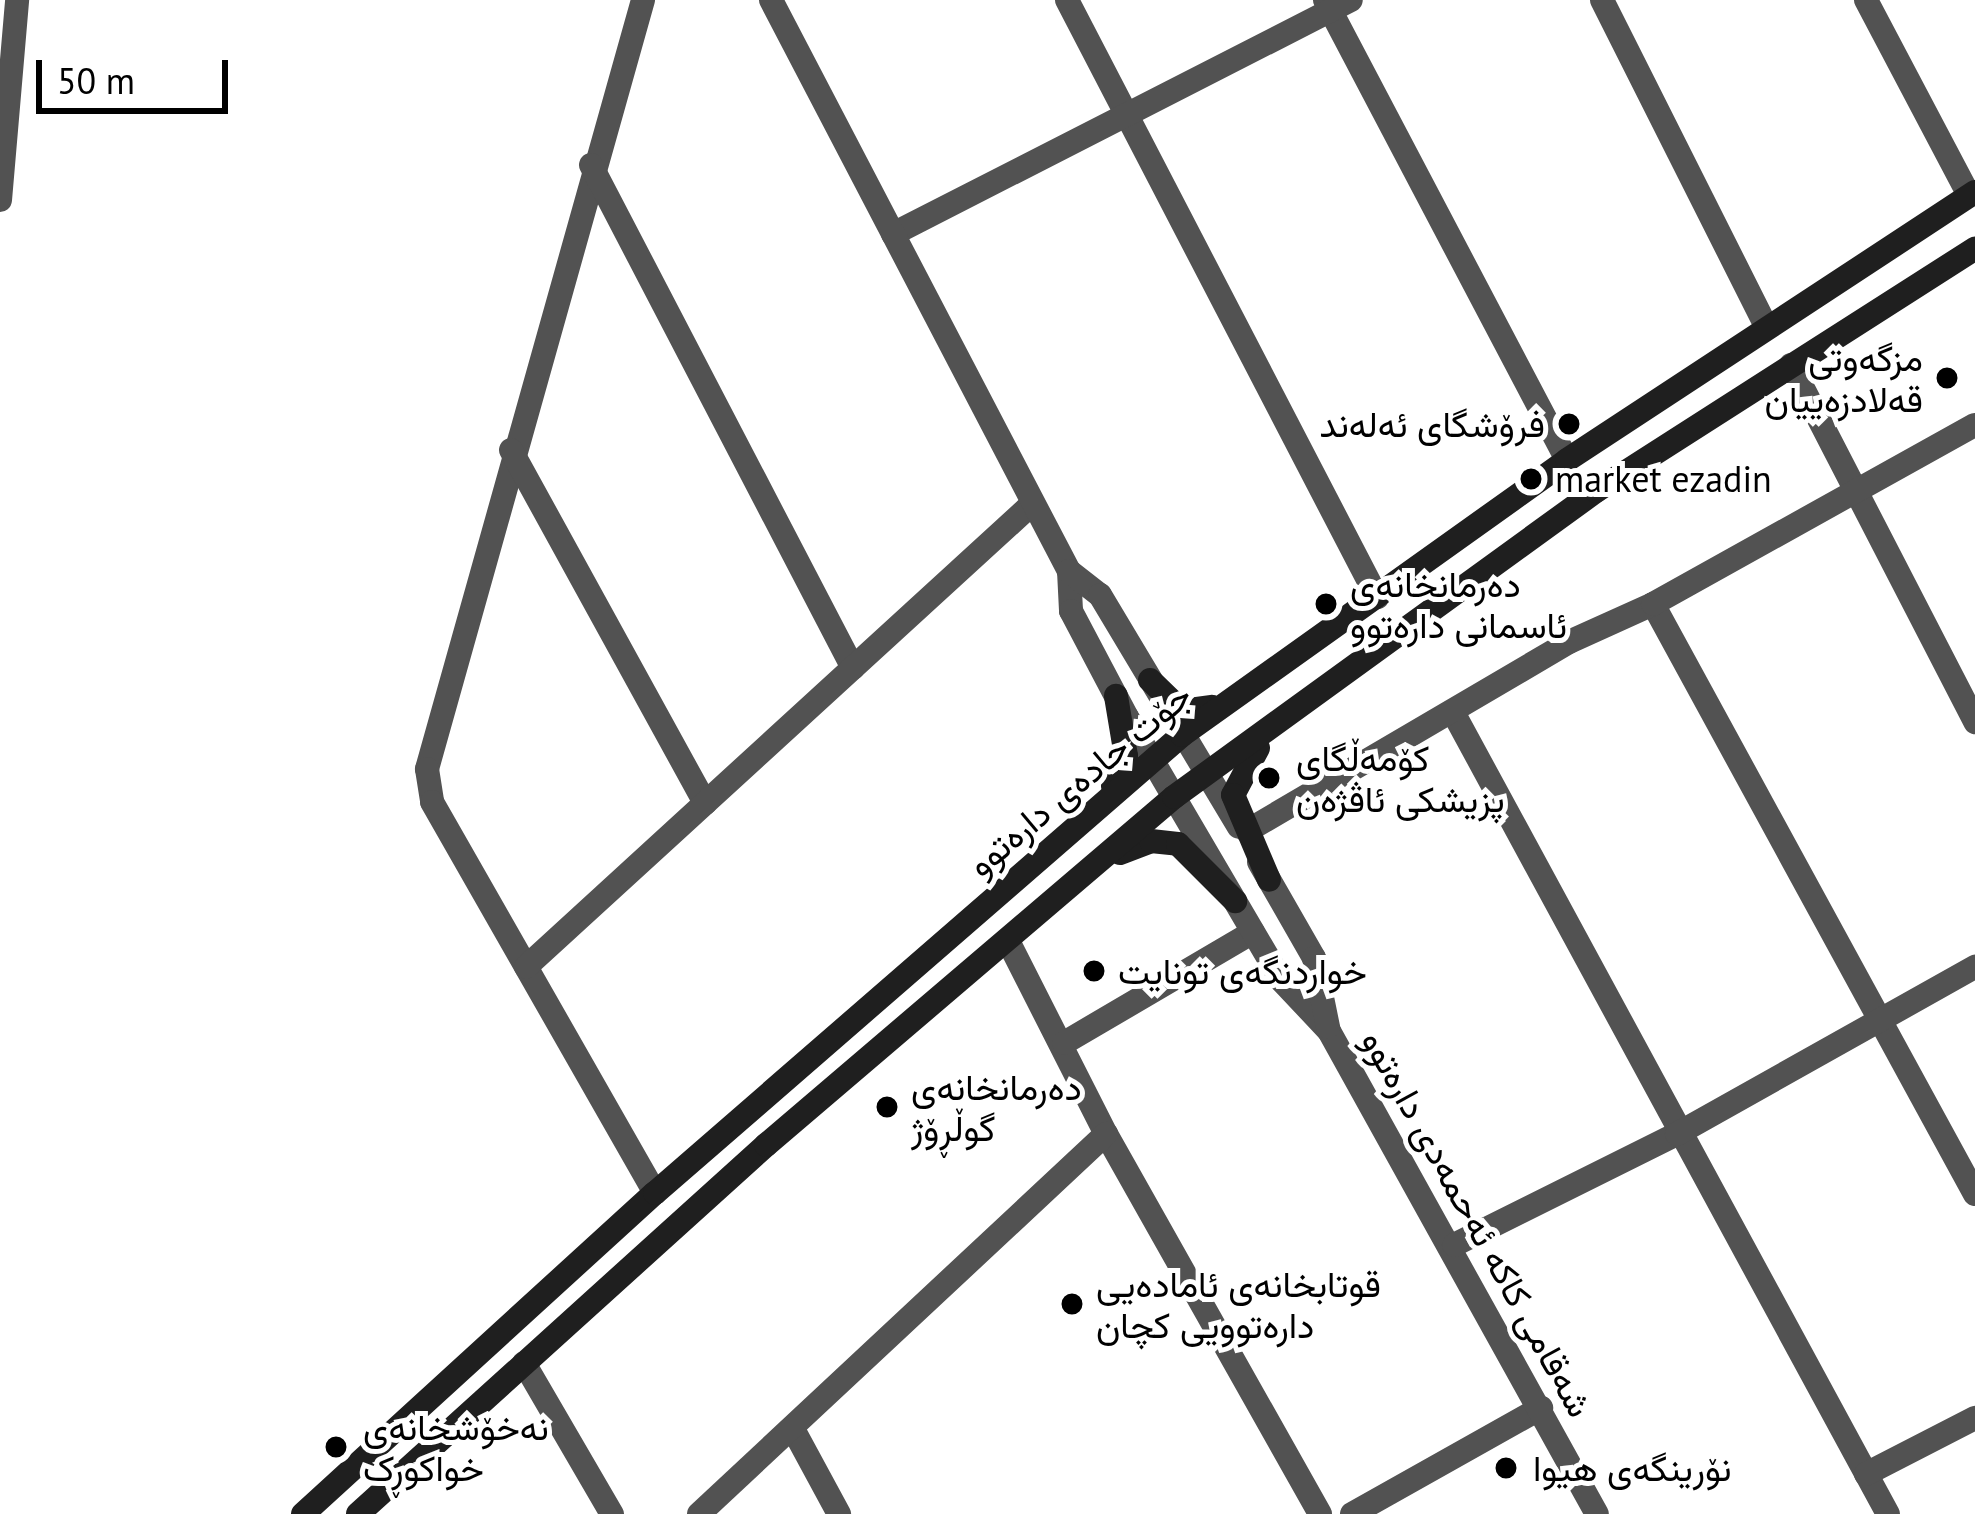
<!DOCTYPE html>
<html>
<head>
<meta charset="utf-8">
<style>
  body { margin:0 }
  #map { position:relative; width:1975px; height:1514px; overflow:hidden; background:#fff; font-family:"PT Sans",Vazirmatn,sans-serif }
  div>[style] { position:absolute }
  .minor>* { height:24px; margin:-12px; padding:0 12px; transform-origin:12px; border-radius:12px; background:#525252 }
  .tertiary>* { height:24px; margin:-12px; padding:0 12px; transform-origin:12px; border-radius:12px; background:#525252 }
  .secondary>* { height:24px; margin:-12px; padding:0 12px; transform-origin:12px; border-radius:12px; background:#1f1f1f }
  .dots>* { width:33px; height:33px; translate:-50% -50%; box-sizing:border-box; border:6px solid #fff; border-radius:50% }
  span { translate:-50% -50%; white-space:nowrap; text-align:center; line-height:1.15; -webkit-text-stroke:10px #fff; paint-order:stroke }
  .poi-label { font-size:36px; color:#000 }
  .right { translate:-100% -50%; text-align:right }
  .left { translate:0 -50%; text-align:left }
  .street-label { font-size:36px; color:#000 }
  .scale { position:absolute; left:36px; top:60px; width:192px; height:54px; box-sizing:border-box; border:6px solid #000; border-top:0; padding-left:15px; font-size:36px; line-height:42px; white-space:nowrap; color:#000; -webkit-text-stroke:9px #fff; paint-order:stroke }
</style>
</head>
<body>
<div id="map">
  <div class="minor">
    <div style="left:643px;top:0;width:799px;rotate:105.69deg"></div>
    <div style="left:427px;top:769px;width:33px;rotate:81deg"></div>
    <div style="left:432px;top:802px;width:450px;rotate:60.3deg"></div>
    <div style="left:1067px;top:0;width:673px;rotate:62.56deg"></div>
    <div style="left:1325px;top:0;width:520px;rotate:62.25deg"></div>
    <div style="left:1602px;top:0;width:365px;rotate:63.3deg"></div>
    <div style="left:1866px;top:0;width:221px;rotate:62.2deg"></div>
    <div style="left:591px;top:165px;width:567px;rotate:62.49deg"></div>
    <div style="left:0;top:200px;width:201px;rotate:-85.1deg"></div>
    <div style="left:893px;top:234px;width:514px;rotate:-27.06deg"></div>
    <div style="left:1791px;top:365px;width:402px;rotate:62.7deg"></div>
    <div style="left:511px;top:450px;width:403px;rotate:61.2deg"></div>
    <div style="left:1653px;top:604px;width:672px;rotate:61.38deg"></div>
    <div style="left:1454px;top:714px;width:910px;rotate:61.52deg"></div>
    <div style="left:1247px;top:831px;width:373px;rotate:-30.4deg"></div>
    <div style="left:1569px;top:642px;width:92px;rotate:-24.3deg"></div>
    <div style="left:1653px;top:604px;width:368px;rotate:-29.1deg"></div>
    <div style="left:1008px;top:941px;width:216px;rotate:63.1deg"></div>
    <div style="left:1106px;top:1134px;width:436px;rotate:60.6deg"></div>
    <div style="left:526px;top:967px;width:687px;rotate:-42.46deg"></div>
    <div style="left:1064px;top:1043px;width:219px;rotate:-30.4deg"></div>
    <div style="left:524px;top:1363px;width:175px;rotate:59.8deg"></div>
    <div style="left:793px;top:1429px;width:97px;rotate:61.6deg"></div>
    <div style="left:1866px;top:1474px;width:123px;rotate:-27.2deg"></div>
    <div style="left:699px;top:1514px;width:557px;rotate:-43.04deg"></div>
    <div style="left:1352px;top:1514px;width:217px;rotate:-29.3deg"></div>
  </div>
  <div class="tertiary">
    <div style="left:771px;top:0;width:644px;rotate:62.44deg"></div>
    <div style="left:1069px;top:571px;width:40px;rotate:87.1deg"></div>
    <div style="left:1071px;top:611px;width:120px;rotate:62.2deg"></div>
    <div style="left:1127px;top:717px;width:305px;rotate:59.6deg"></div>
    <div style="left:1281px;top:980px;width:70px;rotate:46.7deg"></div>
    <div style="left:1329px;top:1031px;width:552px;rotate:60.98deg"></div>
    <div style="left:1069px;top:571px;width:39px;rotate:38deg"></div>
    <div style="left:1100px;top:595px;width:270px;rotate:59.1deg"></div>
    <div style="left:1259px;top:862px;width:111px;rotate:60.2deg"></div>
    <div style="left:1314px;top:958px;width:70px;rotate:78.5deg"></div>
    <div style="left:1454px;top:1245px;width:249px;rotate:-26.5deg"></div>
    <div style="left:1677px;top:1134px;width:342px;rotate:-29.3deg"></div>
  </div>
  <div class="secondary">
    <div style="left:1150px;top:680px;width:45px;rotate:44.1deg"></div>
    <div style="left:1182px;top:711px;width:30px;rotate:-8deg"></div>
    <div style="left:1258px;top:748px;width:53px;rotate:118deg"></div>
    <div style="left:1233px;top:795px;width:92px;rotate:67deg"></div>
    <div style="left:1113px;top:786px;width:33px;rotate:-67deg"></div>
    <div style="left:1126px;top:756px;width:61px;rotate:-99.5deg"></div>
    <div style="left:1120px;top:853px;width:33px;rotate:-21deg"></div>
    <div style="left:1151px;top:841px;width:27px;rotate:6deg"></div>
    <div style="left:1178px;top:844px;width:81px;rotate:45deg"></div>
    <div style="left:303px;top:1514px;width:476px;rotate:-42.4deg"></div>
    <div style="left:655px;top:1193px;width:698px;rotate:-40.99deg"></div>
    <div style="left:1182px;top:735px;width:473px;rotate:-35.5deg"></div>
    <div style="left:1567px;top:460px;width:488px;rotate:-33.3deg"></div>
    <div style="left:358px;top:1514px;width:550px;rotate:-42.13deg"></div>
    <div style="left:766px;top:1145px;width:536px;rotate:-40.46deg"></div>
    <div style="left:1174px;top:797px;width:521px;rotate:-35.95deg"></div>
    <div style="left:1596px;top:491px;width:450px;rotate:-32.6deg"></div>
  </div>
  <div class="dots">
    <div style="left:1947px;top:378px;background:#000"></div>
    <div style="left:1569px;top:424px;background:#000"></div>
    <div style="left:1531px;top:479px;background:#000"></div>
    <div style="left:1326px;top:604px;background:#000"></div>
    <div style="left:1269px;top:778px;background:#000"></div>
    <div style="left:1094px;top:971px;background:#000"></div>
    <div style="left:887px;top:1107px;background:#000"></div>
    <div style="left:1072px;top:1304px;background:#000"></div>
    <div style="left:336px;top:1447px;background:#000"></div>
    <div style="left:1506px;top:1468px;background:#000"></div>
  </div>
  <div class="poi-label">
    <span class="right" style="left:1923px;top:378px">مزگەوتی<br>قەلادزەییان</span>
    <span class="right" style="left:1545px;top:424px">فرۆشگای ئەلەند</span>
    <span class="left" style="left:1555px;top:479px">market ezadin</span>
    <span class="left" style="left:1350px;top:604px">دەرمانخانەی<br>ئاسمانی دارەتوو</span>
    <span class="left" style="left:1296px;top:778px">کۆمەڵگای<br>پزیشکی ئاڤژەن</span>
    <span class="left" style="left:1118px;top:971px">خواردنگەی تونایت</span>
    <span class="left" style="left:911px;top:1107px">دەرمانخانەی<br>گوڵڕۆژ</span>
    <span class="left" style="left:1096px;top:1304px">قوتابخانەی ئامادەیی<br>دارەتوویی کچان</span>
    <span class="left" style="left:363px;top:1447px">نەخۆشخانەی<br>خواکوڕک</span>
    <span class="left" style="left:1533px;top:1468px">نۆرینگەی هیوا</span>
  </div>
  <div class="street-label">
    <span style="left:1079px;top:779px;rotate:-40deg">جۆت جادەی دارەتوو</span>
    <span style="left:1478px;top:1223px;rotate:61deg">شەقامی کاکە ئەحمەدی دارەتوو</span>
  </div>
  <div class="scale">50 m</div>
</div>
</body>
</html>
